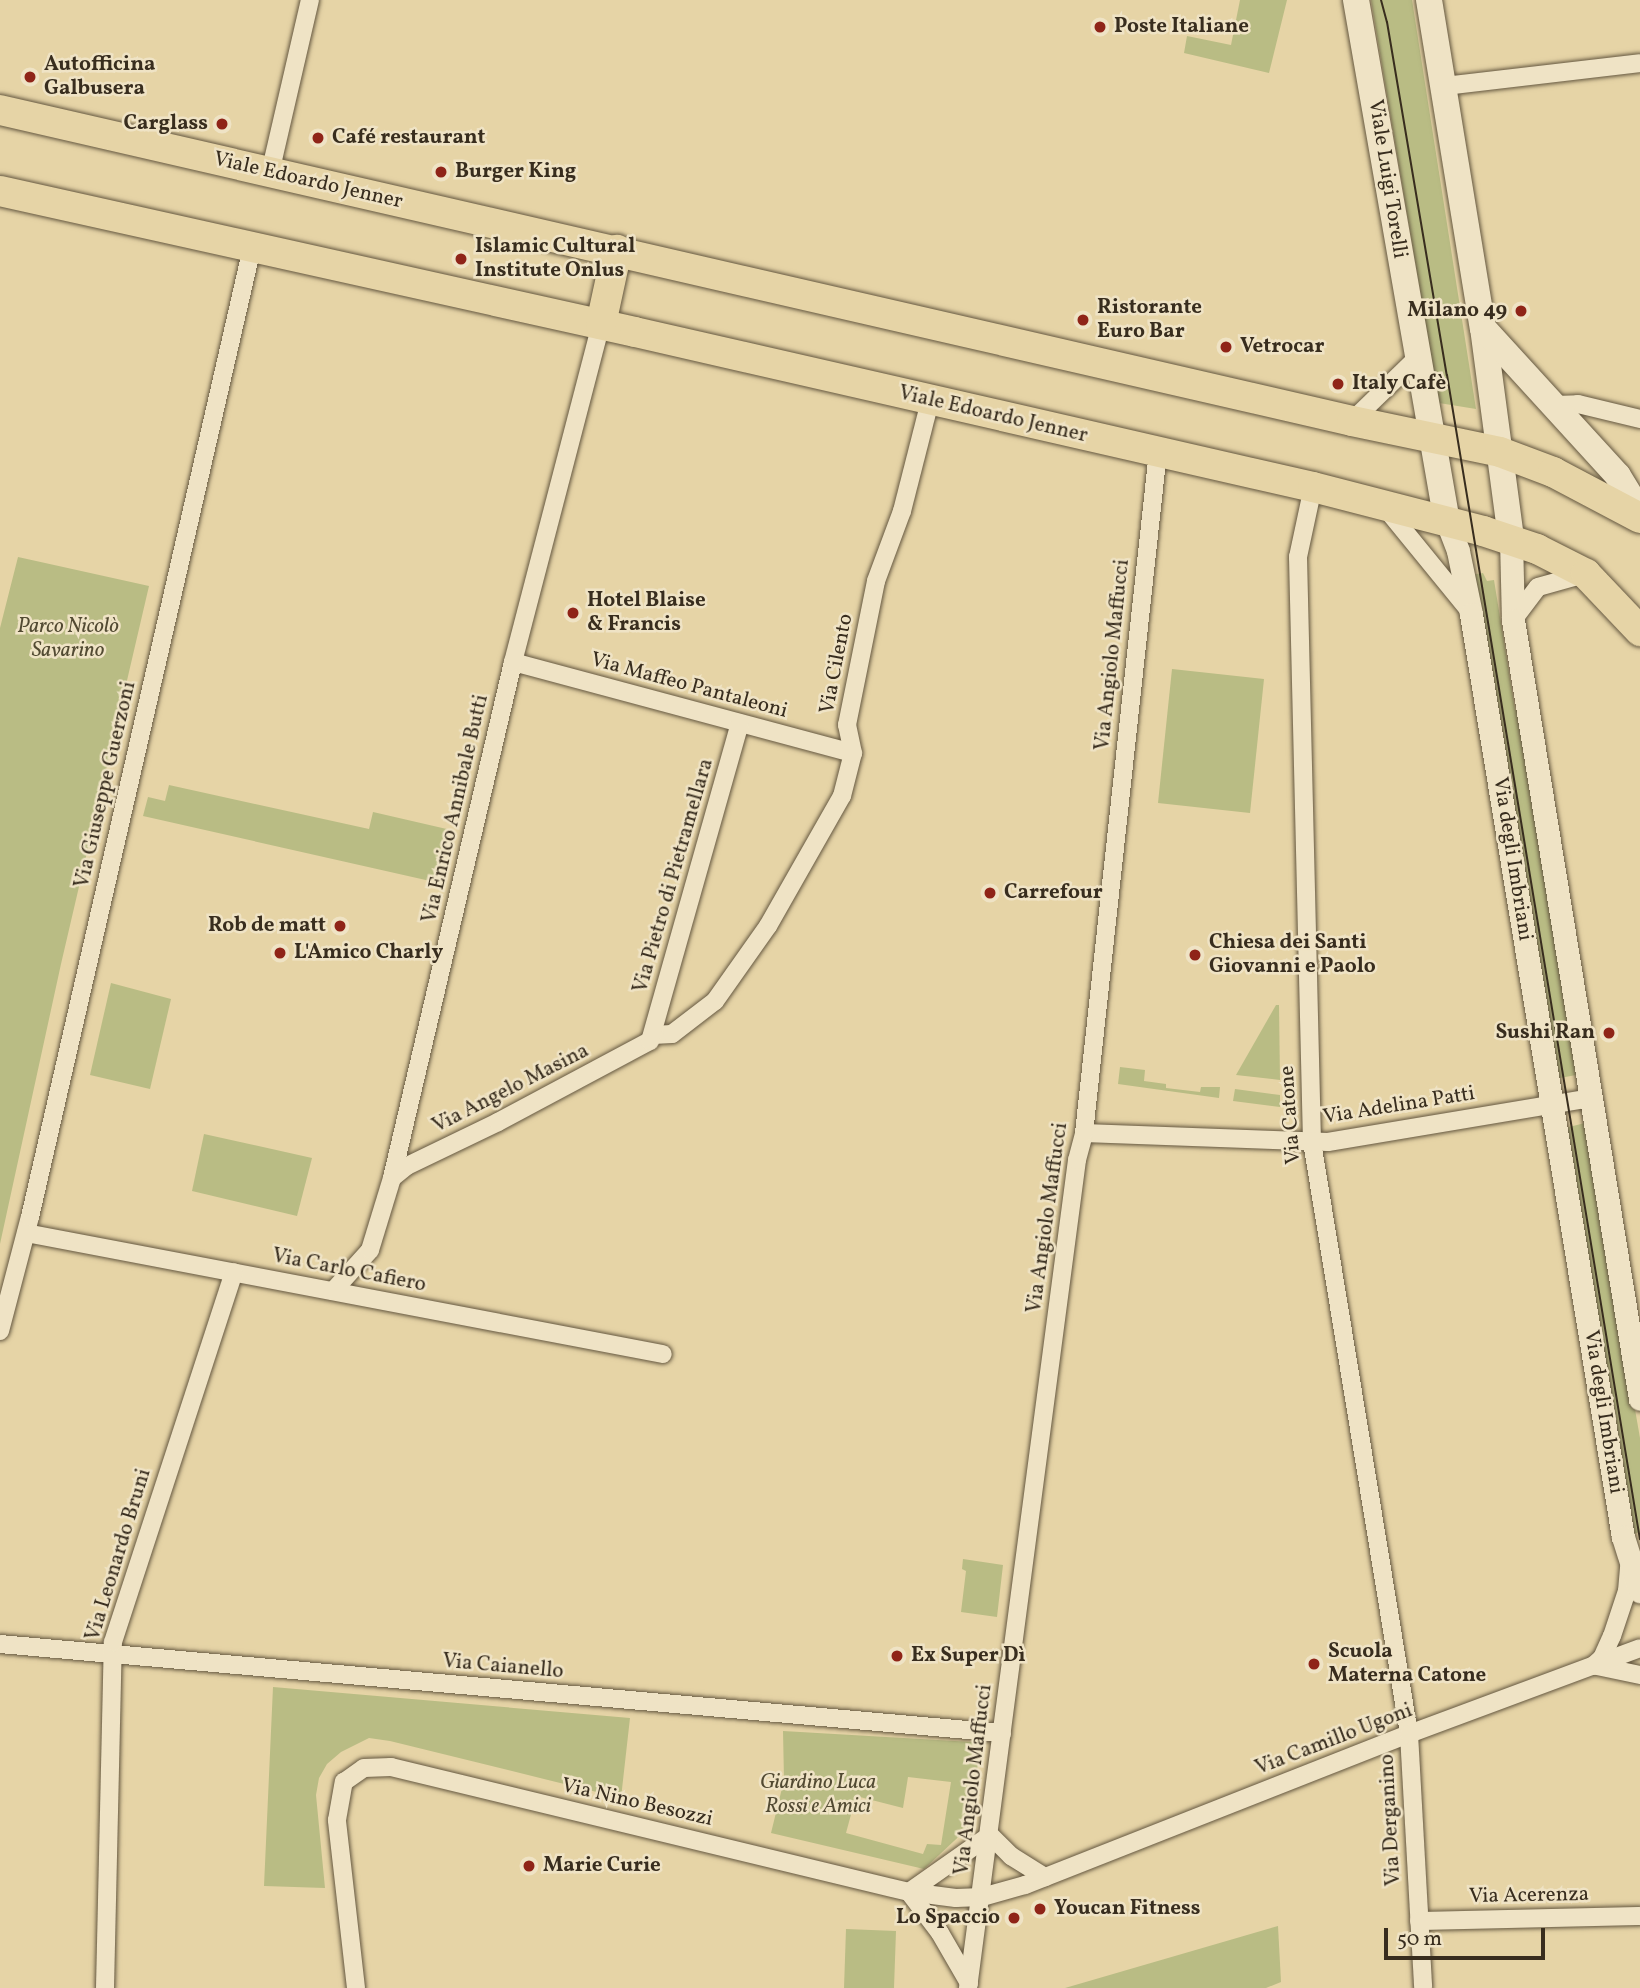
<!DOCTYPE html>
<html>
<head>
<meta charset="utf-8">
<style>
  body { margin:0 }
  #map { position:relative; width:1640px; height:1988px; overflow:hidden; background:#e6d4a6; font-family:Vollkorn,serif }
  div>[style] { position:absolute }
  .green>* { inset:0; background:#b9bc84 }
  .roads { filter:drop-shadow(0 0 2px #645740) drop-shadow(0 0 2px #645740) }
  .minor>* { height:18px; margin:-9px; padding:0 9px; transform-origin:9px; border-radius:9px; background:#efe3c5 }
  .tertiary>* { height:23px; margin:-11.5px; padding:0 11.5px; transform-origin:11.5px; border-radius:11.5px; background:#efe3c5 }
  .secondary>* { height:26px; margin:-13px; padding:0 13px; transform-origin:13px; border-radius:13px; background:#efe3c5 }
  .primary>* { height:30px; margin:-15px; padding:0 15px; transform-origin:15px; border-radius:15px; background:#e6d4a6 }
  .tram>* { height:2px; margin:-1px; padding:0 1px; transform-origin:1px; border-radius:1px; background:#382d1e }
  .dots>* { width:19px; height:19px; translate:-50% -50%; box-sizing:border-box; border:4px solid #efe3c5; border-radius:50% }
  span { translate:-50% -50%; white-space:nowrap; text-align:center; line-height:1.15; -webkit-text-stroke:5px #efe3c5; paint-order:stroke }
  .poi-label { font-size:21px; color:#382d1e; font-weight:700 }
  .left { translate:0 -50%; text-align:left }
  .right { translate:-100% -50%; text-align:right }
  .street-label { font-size:21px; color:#382d1e }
  .park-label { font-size:21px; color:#524a32; font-style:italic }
  .scale { position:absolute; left:1384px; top:1928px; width:161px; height:32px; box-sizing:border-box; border:4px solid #382d1e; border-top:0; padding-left:9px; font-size:21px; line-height:24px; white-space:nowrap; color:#382d1e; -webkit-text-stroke:5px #efe3c5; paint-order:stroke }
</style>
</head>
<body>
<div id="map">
  <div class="green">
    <div style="clip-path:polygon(1240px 0,1287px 0,1269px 73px,1184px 53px,1187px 36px,1231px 45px)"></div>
    <div style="clip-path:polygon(1371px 0,1412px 0,1476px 409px,1439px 403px)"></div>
    <div style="clip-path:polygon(18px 557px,149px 586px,61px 964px,0 1244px,0 628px)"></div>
    <div style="clip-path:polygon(1483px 573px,1487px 581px,1494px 580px,1515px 710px,1520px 710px,1576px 1075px,1560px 1078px,1557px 1076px,1471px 575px)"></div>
    <div style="clip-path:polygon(1172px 669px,1264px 679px,1250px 813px,1158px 803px)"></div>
    <div style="clip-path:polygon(169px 785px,369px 829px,373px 812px,451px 830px,439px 883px,143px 816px,148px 797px,165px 801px)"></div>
    <div style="clip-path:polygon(111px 983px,171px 999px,150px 1089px,90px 1075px)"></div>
    <div style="clip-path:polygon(1276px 1005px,1279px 1005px,1280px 1080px,1236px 1075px)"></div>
    <div style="clip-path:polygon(1120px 1067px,1145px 1070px,1144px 1081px,1166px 1084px,1166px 1088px,1200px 1092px,1201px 1087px,1220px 1087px,1219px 1098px,1118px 1084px)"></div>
    <div style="clip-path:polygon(1235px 1089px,1280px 1095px,1280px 1107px,1233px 1101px)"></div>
    <div style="clip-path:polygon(1585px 1123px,1640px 1438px,1640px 1532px,1633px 1534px,1565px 1128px)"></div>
    <div style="clip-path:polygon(204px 1134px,312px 1158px,297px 1216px,192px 1191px)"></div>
    <div style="clip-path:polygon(963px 1559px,1003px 1565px,997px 1617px,961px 1612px,966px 1571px,962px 1569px)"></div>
    <div style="clip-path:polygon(273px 1687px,630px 1718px,621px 1798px,390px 1741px,369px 1738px,341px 1752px,327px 1764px,319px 1778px,316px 1795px,325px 1888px,264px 1886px)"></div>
    <div style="clip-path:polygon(evenodd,783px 1731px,972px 1742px,980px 1749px,969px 1827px,924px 1869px,771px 1833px,784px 1780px,783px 1731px,908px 1777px,951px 1782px,941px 1845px,927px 1844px,923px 1854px,846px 1833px,856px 1796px,903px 1808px,908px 1777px)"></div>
    <div style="clip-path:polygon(1278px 1926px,1281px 1982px,1266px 1988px,1065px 1988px)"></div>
    <div style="clip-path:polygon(846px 1929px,896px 1931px,894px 1988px,844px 1988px)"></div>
  </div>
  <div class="roads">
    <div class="minor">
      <div style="left:1445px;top:86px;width:196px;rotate:-6.7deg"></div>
      <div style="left:270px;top:173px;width:178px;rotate:-77deg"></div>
      <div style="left:1555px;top:405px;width:23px;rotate:-2deg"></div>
      <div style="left:1578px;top:404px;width:64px;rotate:13.6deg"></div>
      <div style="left:1352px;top:421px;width:89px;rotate:-44.1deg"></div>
      <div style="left:1313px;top:487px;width:72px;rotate:102.1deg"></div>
      <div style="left:1298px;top:557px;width:585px;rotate:88.63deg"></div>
      <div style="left:1312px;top:1142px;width:600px;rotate:80.69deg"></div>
      <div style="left:1409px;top:1734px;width:254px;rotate:86.8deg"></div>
      <div style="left:1384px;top:506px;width:133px;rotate:50.8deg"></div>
      <div style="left:1513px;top:620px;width:41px;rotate:-52.9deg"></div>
      <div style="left:1538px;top:587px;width:49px;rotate:-15.5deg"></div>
      <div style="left:513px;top:662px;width:352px;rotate:15deg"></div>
      <div style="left:653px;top:1035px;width:19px;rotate:-3deg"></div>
      <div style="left:672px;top:1034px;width:54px;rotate:-37.5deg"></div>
      <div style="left:715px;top:1001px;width:92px;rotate:-54.8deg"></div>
      <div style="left:768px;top:926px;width:150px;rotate:-60.4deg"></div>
      <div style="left:842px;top:796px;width:44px;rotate:-75.7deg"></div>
      <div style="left:853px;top:753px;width:29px;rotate:-102deg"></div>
      <div style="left:847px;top:725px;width:147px;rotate:-78.6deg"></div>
      <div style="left:876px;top:581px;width:75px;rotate:-69.6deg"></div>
      <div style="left:902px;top:511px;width:114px;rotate:-75.7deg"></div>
      <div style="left:1084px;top:1133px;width:244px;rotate:2.1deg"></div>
      <div style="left:1328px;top:1142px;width:266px;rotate:-9.5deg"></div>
      <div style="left:392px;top:1178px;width:19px;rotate:-39deg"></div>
      <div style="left:407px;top:1166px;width:101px;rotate:-25.8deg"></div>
      <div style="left:498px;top:1122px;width:172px;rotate:-28.1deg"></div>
      <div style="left:650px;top:1041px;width:330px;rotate:-74.2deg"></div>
      <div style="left:26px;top:1233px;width:648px;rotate:10.76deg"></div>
      <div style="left:333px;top:1291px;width:55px;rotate:-47.9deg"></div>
      <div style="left:370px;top:1250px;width:75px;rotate:-73deg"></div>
      <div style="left:392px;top:1178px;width:530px;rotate:-76.8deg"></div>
      <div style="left:513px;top:662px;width:349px;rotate:-75.4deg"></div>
      <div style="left:0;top:1331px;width:118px;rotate:-75.3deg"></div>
      <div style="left:30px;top:1217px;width:994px;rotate:-77.1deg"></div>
      <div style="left:0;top:1644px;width:1006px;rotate:5.08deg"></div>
      <div style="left:1593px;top:1666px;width:12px;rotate:-42deg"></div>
      <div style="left:1602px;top:1658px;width:24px;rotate:-66deg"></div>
      <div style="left:1612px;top:1636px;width:47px;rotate:-71.6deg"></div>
      <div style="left:1627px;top:1591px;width:25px;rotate:-85deg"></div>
      <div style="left:1597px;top:1666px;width:44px;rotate:11.8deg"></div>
      <div style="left:990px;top:1835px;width:30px;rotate:45deg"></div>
      <div style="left:1011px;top:1856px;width:40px;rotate:32deg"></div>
      <div style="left:909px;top:1892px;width:51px;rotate:52.9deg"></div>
      <div style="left:940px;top:1933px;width:58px;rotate:59.9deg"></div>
      <div style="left:909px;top:1892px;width:99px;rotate:-35.1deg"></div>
      <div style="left:1419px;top:1921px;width:221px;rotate:-1.3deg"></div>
      <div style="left:105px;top:1988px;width:346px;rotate:-88.7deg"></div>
      <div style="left:113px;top:1642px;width:389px;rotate:-71.9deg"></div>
      <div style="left:356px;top:1988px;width:169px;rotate:-96.5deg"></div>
      <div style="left:337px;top:1820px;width:39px;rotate:-80deg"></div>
      <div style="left:344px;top:1782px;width:24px;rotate:-35deg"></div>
      <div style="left:364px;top:1768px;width:27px;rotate:-2deg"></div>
      <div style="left:391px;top:1767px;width:533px;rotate:13.57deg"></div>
      <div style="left:909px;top:1892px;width:47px;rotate:7.3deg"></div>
      <div style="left:956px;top:1898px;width:26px;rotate:-2deg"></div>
      <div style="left:982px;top:1897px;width:45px;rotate:-15.6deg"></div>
      <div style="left:1025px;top:1885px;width:413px;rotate:-21.5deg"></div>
      <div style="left:1409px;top:1734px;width:246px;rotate:-20.4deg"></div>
      <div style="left:968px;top:1988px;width:835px;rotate:-82.5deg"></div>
      <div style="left:1077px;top:1160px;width:28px;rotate:-75deg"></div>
      <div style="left:1084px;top:1133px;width:685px;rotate:-83.8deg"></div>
    </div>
    <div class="tertiary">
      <div style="left:1447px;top:522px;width:31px;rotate:69deg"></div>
      <div style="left:1458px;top:551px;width:64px;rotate:78.3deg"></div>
      <div style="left:1471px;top:614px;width:935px;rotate:80.65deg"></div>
      <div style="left:1623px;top:1537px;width:57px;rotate:72.5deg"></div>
      <div style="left:1511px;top:539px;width:81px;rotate:88.6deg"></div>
      <div style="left:1513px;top:620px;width:789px;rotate:80.74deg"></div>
    </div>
    <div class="secondary">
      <div style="left:1356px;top:0;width:530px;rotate:80.11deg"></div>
      <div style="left:1429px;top:0;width:332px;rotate:80.7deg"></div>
      <div style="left:1483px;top:328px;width:213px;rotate:82.4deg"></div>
      <div style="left:1483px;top:328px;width:200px;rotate:47.6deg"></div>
      <div style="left:1618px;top:476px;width:42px;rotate:58.6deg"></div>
    </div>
    <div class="primary">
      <div style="left:0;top:110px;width:1387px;rotate:12.95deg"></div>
      <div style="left:1352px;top:421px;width:151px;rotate:11.8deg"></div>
      <div style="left:1500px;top:452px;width:57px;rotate:20.7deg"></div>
      <div style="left:1553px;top:472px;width:98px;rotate:27.9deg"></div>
      <div style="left:0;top:191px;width:650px;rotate:12.52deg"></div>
      <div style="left:635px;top:332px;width:695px;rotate:12.88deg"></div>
      <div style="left:1313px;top:487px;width:176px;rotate:14.5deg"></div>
      <div style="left:1483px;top:531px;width:57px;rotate:18.4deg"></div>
      <div style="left:1537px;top:549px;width:55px;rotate:27deg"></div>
      <div style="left:1586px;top:574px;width:79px;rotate:46.5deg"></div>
      <div style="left:601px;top:324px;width:76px;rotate:-77.8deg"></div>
    </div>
  </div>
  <div class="tram">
    <div style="left:1381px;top:0;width:23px;rotate:75deg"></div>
    <div style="left:1387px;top:22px;width:358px;rotate:80.4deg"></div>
    <div style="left:1447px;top:375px;width:1180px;rotate:80.59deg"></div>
  </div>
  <div class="dots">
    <div style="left:1100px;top:27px;background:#8f2418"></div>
    <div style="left:30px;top:77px;background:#8f2418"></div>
    <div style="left:222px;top:124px;background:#8f2418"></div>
    <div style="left:318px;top:138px;background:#8f2418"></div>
    <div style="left:441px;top:172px;background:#8f2418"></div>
    <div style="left:461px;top:259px;background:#8f2418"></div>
    <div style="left:1521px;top:311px;background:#8f2418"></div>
    <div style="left:1083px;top:320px;background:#8f2418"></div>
    <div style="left:1226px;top:347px;background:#8f2418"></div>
    <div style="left:1338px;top:384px;background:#8f2418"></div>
    <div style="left:573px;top:613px;background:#8f2418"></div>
    <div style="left:990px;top:893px;background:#8f2418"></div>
    <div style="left:340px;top:926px;background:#8f2418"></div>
    <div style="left:280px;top:953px;background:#8f2418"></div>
    <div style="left:1195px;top:955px;background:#8f2418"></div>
    <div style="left:1609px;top:1033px;background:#8f2418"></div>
    <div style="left:897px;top:1656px;background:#8f2418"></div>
    <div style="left:1314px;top:1664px;background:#8f2418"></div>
    <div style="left:529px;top:1866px;background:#8f2418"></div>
    <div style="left:1040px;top:1909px;background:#8f2418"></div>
    <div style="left:1014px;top:1918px;background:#8f2418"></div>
  </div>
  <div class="poi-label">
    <span class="left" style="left:1114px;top:27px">Poste Italiane</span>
    <span class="left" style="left:44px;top:77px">Autofficina<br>Galbusera</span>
    <span class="right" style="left:208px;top:124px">Carglass</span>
    <span class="left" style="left:332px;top:138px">Café restaurant</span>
    <span class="left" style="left:455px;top:172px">Burger King</span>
    <span class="left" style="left:475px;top:259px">Islamic Cultural<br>Institute Onlus</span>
    <span class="left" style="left:1097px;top:320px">Ristorante<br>Euro Bar</span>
    <span class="right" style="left:1507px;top:311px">Milano 49</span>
    <span class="left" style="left:1240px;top:347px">Vetrocar</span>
    <span class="left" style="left:1352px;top:384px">Italy Cafè</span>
    <span class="left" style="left:587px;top:613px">Hotel Blaise<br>&amp; Francis</span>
    <span class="left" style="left:1004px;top:893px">Carrefour</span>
    <span class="right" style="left:326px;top:926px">Rob de matt</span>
    <span class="left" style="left:1209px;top:955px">Chiesa dei Santi<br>Giovanni e Paolo</span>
    <span class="left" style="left:294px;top:953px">L'Amico Charly</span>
    <span class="right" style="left:1595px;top:1033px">Sushi Ran</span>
    <span class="left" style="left:1328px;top:1664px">Scuola<br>Materna Catone</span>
    <span class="left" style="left:911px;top:1656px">Ex Super Dì</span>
    <span class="left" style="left:543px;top:1866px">Marie Curie</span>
    <span class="left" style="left:1054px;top:1909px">Youcan Fitness</span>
    <span class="right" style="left:1000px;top:1918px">Lo Spaccio</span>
  </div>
  <div class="street-label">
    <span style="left:1387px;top:179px;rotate:81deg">Viale Luigi Torelli</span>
    <span style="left:308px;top:181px;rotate:13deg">Viale Edoardo Jenner</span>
    <span style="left:993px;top:415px;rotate:13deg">Viale Edoardo Jenner</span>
    <span style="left:1113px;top:655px;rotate:-84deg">Via Angiolo Maffucci</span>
    <span style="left:837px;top:664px;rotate:-79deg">Via Cilento</span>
    <span style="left:689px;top:686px;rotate:15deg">Via Maffeo Pantaleoni</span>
    <span style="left:106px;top:785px;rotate:-77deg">Via Giuseppe Guerzoni</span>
    <span style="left:456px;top:809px;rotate:-77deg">Via Enrico Annibale Butti</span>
    <span style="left:1512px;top:859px;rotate:81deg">Via degli Imbriani</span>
    <span style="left:674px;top:876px;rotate:-74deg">Via Pietro di Pietramellara</span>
    <span style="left:511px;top:1089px;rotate:-27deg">Via Angelo Masina</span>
    <span style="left:1399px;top:1106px;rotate:-9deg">Via Adelina Patti</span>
    <span style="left:1291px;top:1115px;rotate:-94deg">Via Catone</span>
    <span style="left:1048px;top:1218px;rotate:-82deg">Via Angiolo Maffucci</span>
    <span style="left:349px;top:1271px;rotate:11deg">Via Carlo Cafiero</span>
    <span style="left:1603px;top:1412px;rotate:81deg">Via degli Imbriani</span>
    <span style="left:119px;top:1555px;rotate:-73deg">Via Leonardo Bruni</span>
    <span style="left:503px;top:1667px;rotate:5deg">Via Caianello</span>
    <span style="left:1334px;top:1740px;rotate:-21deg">Via Camillo Ugoni</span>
    <span style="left:974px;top:1780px;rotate:-83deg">Via Angiolo Maffucci</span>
    <span style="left:637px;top:1803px;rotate:13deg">Via Nino Besozzi</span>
    <span style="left:1391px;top:1820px;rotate:-93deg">Via Derganino</span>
    <span style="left:1529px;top:1896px;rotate:-1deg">Via Acerenza</span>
  </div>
  <div class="park-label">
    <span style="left:68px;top:639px">Parco Nicolò<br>Savarino</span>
    <span style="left:818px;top:1795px">Giardino Luca<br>Rossi e Amici</span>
  </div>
  <div class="scale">50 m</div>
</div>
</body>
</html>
